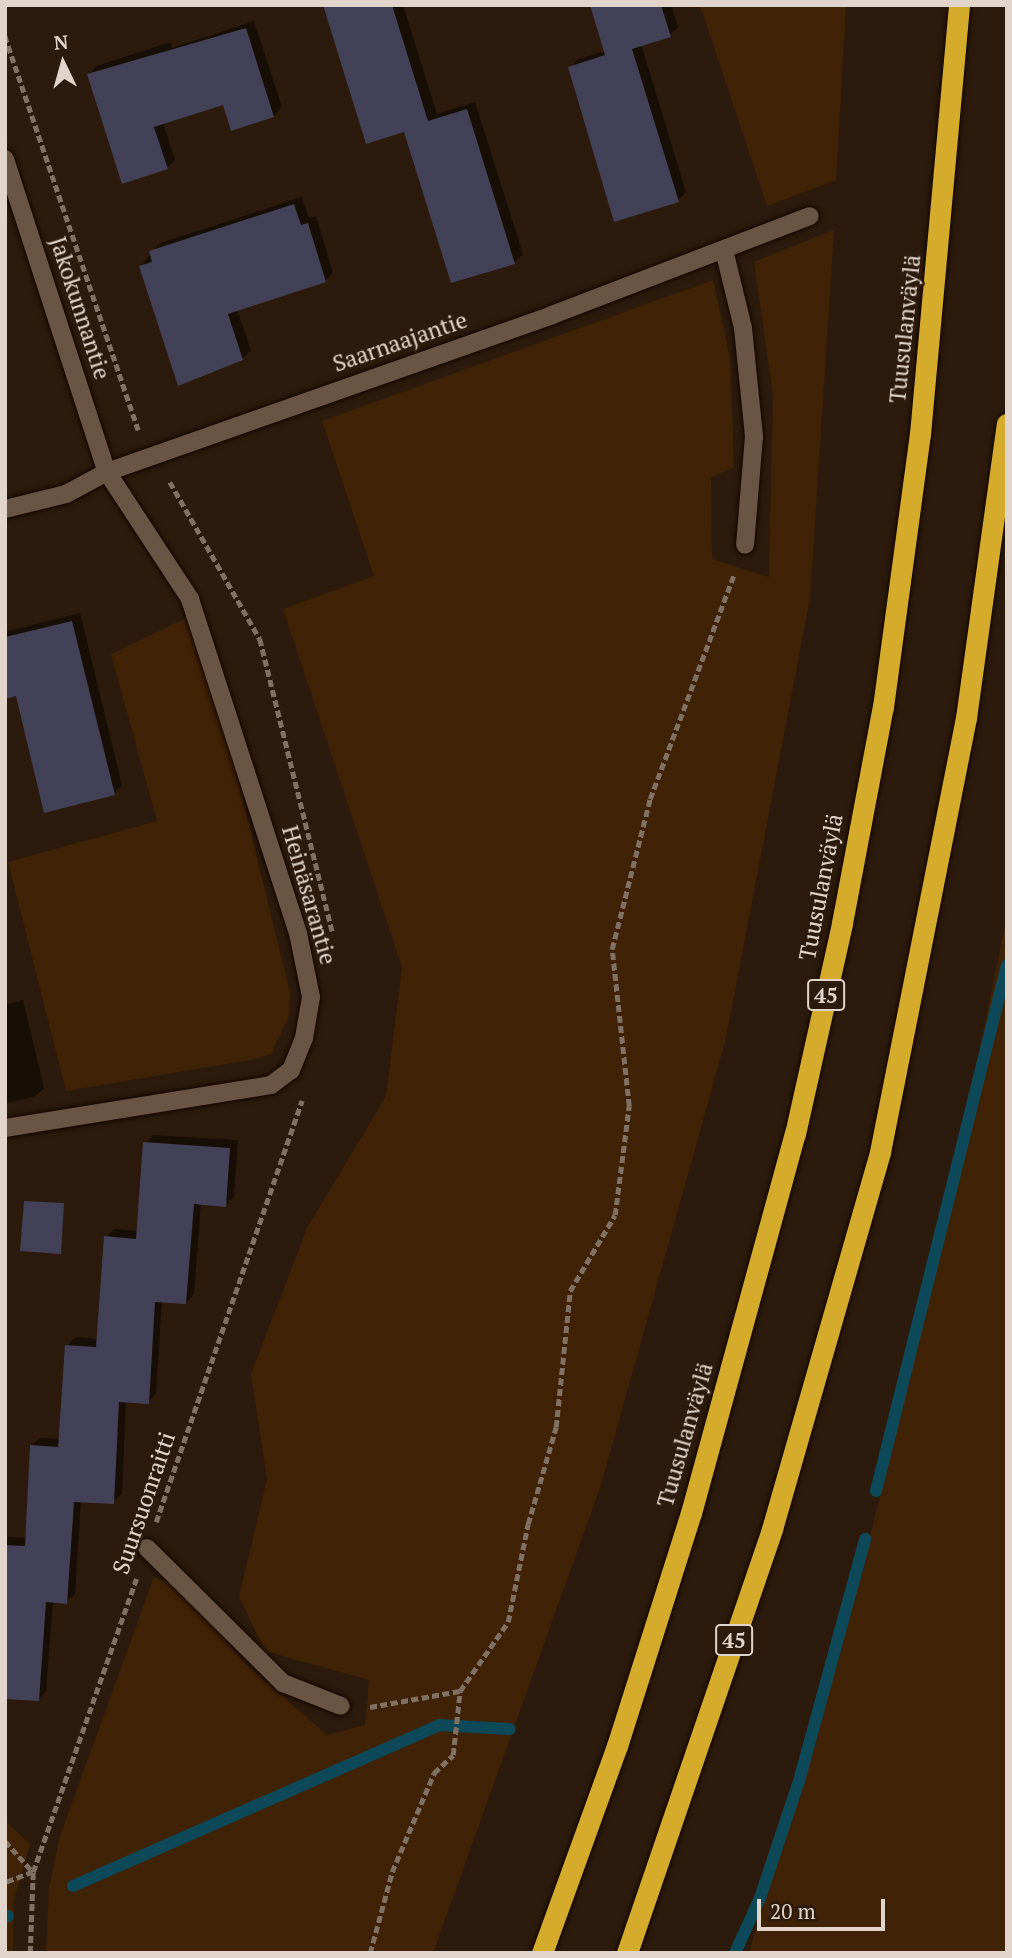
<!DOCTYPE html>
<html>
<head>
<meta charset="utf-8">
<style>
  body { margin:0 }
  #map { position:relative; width:1012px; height:1958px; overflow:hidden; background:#2c1b0c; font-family:"PT Serif",serif }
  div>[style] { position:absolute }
  .green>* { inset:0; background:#402206 }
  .shadow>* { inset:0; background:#0007 }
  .stream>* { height:12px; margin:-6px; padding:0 6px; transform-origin:6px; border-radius:6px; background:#0e4959 }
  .building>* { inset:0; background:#424157 }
  .path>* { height:4.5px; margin-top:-2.25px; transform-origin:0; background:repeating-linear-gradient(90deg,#807164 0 7px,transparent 0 10.5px) }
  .roads { filter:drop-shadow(0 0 2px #140500) drop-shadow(0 0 2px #140500) }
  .service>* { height:18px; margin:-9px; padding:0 9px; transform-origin:9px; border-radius:9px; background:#6a5444 }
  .minor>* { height:18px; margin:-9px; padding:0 9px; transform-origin:9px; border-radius:9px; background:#6a5444 }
  .motorway>* { height:21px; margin:-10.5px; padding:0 10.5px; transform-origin:10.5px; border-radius:10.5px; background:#d5ab2c }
  span { translate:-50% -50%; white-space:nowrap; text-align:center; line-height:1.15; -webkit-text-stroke:5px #2c1b0c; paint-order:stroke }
  .shield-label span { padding:2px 5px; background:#2c1b0c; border:2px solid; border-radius:5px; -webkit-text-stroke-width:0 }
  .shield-label { font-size:21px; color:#e1d5cb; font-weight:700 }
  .street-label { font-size:23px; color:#e1d5cb }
  .frame { position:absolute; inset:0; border:7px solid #e1d5cb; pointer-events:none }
  .north { position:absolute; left:28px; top:28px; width:70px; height:70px; -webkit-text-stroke:5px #2c1b0c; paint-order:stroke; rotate:355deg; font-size:19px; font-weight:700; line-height:28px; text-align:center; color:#e1d5cb }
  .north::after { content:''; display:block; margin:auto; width:24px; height:32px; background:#e1d5cb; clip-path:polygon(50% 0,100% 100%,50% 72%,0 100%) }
  .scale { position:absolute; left:757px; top:1899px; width:128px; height:32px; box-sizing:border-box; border:4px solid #e1d5cb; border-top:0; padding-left:9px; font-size:21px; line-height:24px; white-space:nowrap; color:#e1d5cb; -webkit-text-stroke:5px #2c1b0c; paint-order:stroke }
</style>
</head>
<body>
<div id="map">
  <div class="green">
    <div style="clip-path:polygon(700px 5px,846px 5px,836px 180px,767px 206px)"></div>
    <div style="clip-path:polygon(834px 230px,810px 598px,726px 1038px,601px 1485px,433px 1953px,46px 1953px,49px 1888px,60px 1836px,154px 1577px,176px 1586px,251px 1669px,327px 1735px,365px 1725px,369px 1680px,265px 1651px,239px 1597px,267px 1479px,251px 1374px,307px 1228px,386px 1096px,402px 967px,283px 609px,374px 576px,322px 421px,713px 280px,730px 357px,734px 467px,711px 478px,712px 559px,769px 577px,773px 395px,754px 262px)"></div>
    <div style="clip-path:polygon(188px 617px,208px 657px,290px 993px,289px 1016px,271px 1054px,255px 1059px,66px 1091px,8px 862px,157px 821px,111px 654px)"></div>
    <div style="clip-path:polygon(1007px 916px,1007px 1953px,749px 1953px,873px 1525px,924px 1318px)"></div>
    <div style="clip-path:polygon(5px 1821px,30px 1844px,14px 1900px,13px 1953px,5px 1953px)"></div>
  </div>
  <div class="shadow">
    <div style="clip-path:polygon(325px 5px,403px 5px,437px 114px,475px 102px,523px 254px,514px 262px,405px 129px)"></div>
    <div style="clip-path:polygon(592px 5px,671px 5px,678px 27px,670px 35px,641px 44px,686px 192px,678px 200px,570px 68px,578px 59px,606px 51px)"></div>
    <div style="clip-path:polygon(254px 21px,282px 107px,274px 116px,224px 103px,163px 122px,175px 160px,167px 168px,89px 74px,97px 66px,170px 42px,172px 48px)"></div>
    <div style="clip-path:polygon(302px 197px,309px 218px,316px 216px,333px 273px,325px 281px,237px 310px,251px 350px,242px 359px,141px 266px,160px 243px)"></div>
    <div style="clip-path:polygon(80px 613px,122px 785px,114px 793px,17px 693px,5px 694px,5px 632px)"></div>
    <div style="clip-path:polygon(23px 1000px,44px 1088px,36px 1096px,5px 1104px,5px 1005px)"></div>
    <div style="clip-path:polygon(153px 1135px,238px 1140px,234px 1197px,225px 1205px,201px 1203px,194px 1294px,186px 1303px,162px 1301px,156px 1394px,148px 1402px,126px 1401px,122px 1494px,113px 1502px,81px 1501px,75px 1594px,66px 1602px,53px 1601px,46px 1691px,38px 1700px,5px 1697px,5px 1537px,27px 1538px,31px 1446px,40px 1438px,61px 1439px,67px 1346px,75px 1337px,98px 1339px,106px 1237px,114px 1229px,139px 1231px,145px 1143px)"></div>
  </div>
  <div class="stream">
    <div style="left:876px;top:1491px;width:542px;rotate:-76.02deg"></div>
    <div style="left:73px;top:1886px;width:400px;rotate:-23.7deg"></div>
    <div style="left:439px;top:1725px;width:71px;rotate:3.2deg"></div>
    <div style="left:5px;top:1917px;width:3px;rotate:-18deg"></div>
    <div style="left:735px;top:1953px;width:60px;rotate:-65.6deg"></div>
    <div style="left:760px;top:1898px;width:123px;rotate:-71.6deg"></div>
    <div style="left:799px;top:1781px;width:251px;rotate:-74.7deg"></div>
  </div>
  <div class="building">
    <div style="clip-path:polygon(323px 5px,392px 5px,428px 121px,467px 109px,515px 264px,451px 283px,404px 132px,366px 144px)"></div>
    <div style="clip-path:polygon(590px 5px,661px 5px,671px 37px,632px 49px,679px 202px,614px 222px,568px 67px,605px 55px)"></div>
    <div style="clip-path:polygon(246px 28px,274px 117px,231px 131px,223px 105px,154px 127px,168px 169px,122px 184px,87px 74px)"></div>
    <div style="clip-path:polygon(294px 204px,301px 225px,308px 223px,326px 282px,228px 314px,243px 360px,178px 386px,139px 266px,152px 262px,149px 251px)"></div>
    <div style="clip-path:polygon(72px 621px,115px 795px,44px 813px,16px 696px,5px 699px,5px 637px)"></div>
    <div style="clip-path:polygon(143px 1142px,230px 1148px,226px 1207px,194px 1204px,186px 1304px,155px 1302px,149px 1404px,119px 1402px,114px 1504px,74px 1502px,67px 1604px,46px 1602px,39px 1701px,5px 1699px,5px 1545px,25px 1546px,30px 1445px,58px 1447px,65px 1345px,96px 1347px,104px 1236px,136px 1239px)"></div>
    <div style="clip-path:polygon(24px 1201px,64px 1203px,61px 1254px,20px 1251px)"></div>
  </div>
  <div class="path">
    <div style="left:5px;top:36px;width:416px;rotate:71.3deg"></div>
    <div style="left:170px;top:482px;width:181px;rotate:60.2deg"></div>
    <div style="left:260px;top:639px;width:301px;rotate:76.1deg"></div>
    <div style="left:156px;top:1522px;width:446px;rotate:-70.9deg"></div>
    <div style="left:370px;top:1707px;width:91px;rotate:-10.1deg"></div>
    <div style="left:5px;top:1841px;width:42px;rotate:47.9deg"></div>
    <div style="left:33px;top:1872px;width:30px;rotate:159deg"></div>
    <div style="left:30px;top:1953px;width:81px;rotate:-87.9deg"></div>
    <div style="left:33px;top:1872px;width:311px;rotate:-70.6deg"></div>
    <div style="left:370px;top:1953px;width:84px;rotate:-74.8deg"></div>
    <div style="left:392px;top:1872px;width:108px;rotate:-67deg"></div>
    <div style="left:434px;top:1773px;width:26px;rotate:-43deg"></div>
    <div style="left:453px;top:1755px;width:64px;rotate:-83.8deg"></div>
    <div style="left:460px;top:1691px;width:84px;rotate:-55.2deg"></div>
    <div style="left:508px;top:1622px;width:100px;rotate:-78.5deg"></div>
    <div style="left:528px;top:1524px;width:101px;rotate:-73.9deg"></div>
    <div style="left:556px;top:1427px;width:137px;rotate:-84.1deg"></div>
    <div style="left:570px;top:1291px;width:88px;rotate:-59.4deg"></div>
    <div style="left:615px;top:1215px;width:110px;rotate:-82.7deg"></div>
    <div style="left:629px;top:1106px;width:158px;rotate:-96.2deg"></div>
    <div style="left:612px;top:949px;width:155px;rotate:-75.8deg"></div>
    <div style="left:650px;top:799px;width:240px;rotate:-69.5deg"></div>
  </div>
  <div class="roads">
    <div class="service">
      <div style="left:724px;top:250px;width:80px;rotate:76.3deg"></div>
      <div style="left:743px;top:328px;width:109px;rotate:84.2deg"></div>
      <div style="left:754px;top:436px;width:109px;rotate:94.7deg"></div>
      <div style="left:147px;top:1548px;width:192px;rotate:44.8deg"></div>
      <div style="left:283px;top:1683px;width:62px;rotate:21.6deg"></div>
    </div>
    <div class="minor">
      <div style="left:5px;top:159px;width:329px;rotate:72deg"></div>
      <div style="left:107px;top:472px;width:152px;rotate:56.8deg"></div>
      <div style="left:190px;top:599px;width:351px;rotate:72.1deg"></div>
      <div style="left:298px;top:933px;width:65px;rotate:78.5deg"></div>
      <div style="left:311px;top:997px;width:42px;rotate:99.7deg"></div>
      <div style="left:304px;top:1038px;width:35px;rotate:112deg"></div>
      <div style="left:291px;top:1070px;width:25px;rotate:143deg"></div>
      <div style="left:271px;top:1085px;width:269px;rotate:170.8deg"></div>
      <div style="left:5px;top:509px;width:63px;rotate:-13.8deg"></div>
      <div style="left:66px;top:494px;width:47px;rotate:-28.2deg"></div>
      <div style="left:107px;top:472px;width:472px;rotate:-19.4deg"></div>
      <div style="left:552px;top:315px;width:276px;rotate:-21deg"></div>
    </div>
    <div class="motorway">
      <div style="left:542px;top:1953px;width:220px;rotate:-70.1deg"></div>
      <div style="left:617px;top:1746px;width:244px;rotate:-72.4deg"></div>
      <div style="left:691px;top:1513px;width:393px;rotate:-74.7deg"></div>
      <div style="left:795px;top:1134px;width:216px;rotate:-77.4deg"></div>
      <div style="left:842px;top:923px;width:220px;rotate:-79.3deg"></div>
      <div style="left:883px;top:707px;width:275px;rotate:-82.3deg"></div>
      <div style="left:920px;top:434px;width:431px;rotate:-84.8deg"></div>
      <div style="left:627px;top:1953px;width:448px;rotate:-71.1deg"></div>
      <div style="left:772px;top:1529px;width:392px;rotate:-74deg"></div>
      <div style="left:880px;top:1152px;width:442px;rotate:-78.8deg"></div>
      <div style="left:966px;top:718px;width:297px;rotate:-82.1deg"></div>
    </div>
  </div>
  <div class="shield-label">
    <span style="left:826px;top:995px">45</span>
    <span style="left:734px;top:1640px">45</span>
  </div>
  <div class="street-label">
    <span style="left:80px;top:308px;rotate:72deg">Jakokunnantie</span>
    <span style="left:905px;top:329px;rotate:-84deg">Tuusulanväylä</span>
    <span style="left:400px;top:342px;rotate:-19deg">Saarnaajantie</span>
    <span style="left:821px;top:887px;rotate:-79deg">Tuusulanväylä</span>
    <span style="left:309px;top:895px;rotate:74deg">Heinäsarantie</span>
    <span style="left:685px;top:1435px;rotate:-74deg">Tuusulanväylä</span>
    <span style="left:144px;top:1503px;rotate:-71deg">Suursuonraitti</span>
  </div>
  <div class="frame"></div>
  <div class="north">N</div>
  <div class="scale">20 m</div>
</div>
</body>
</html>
